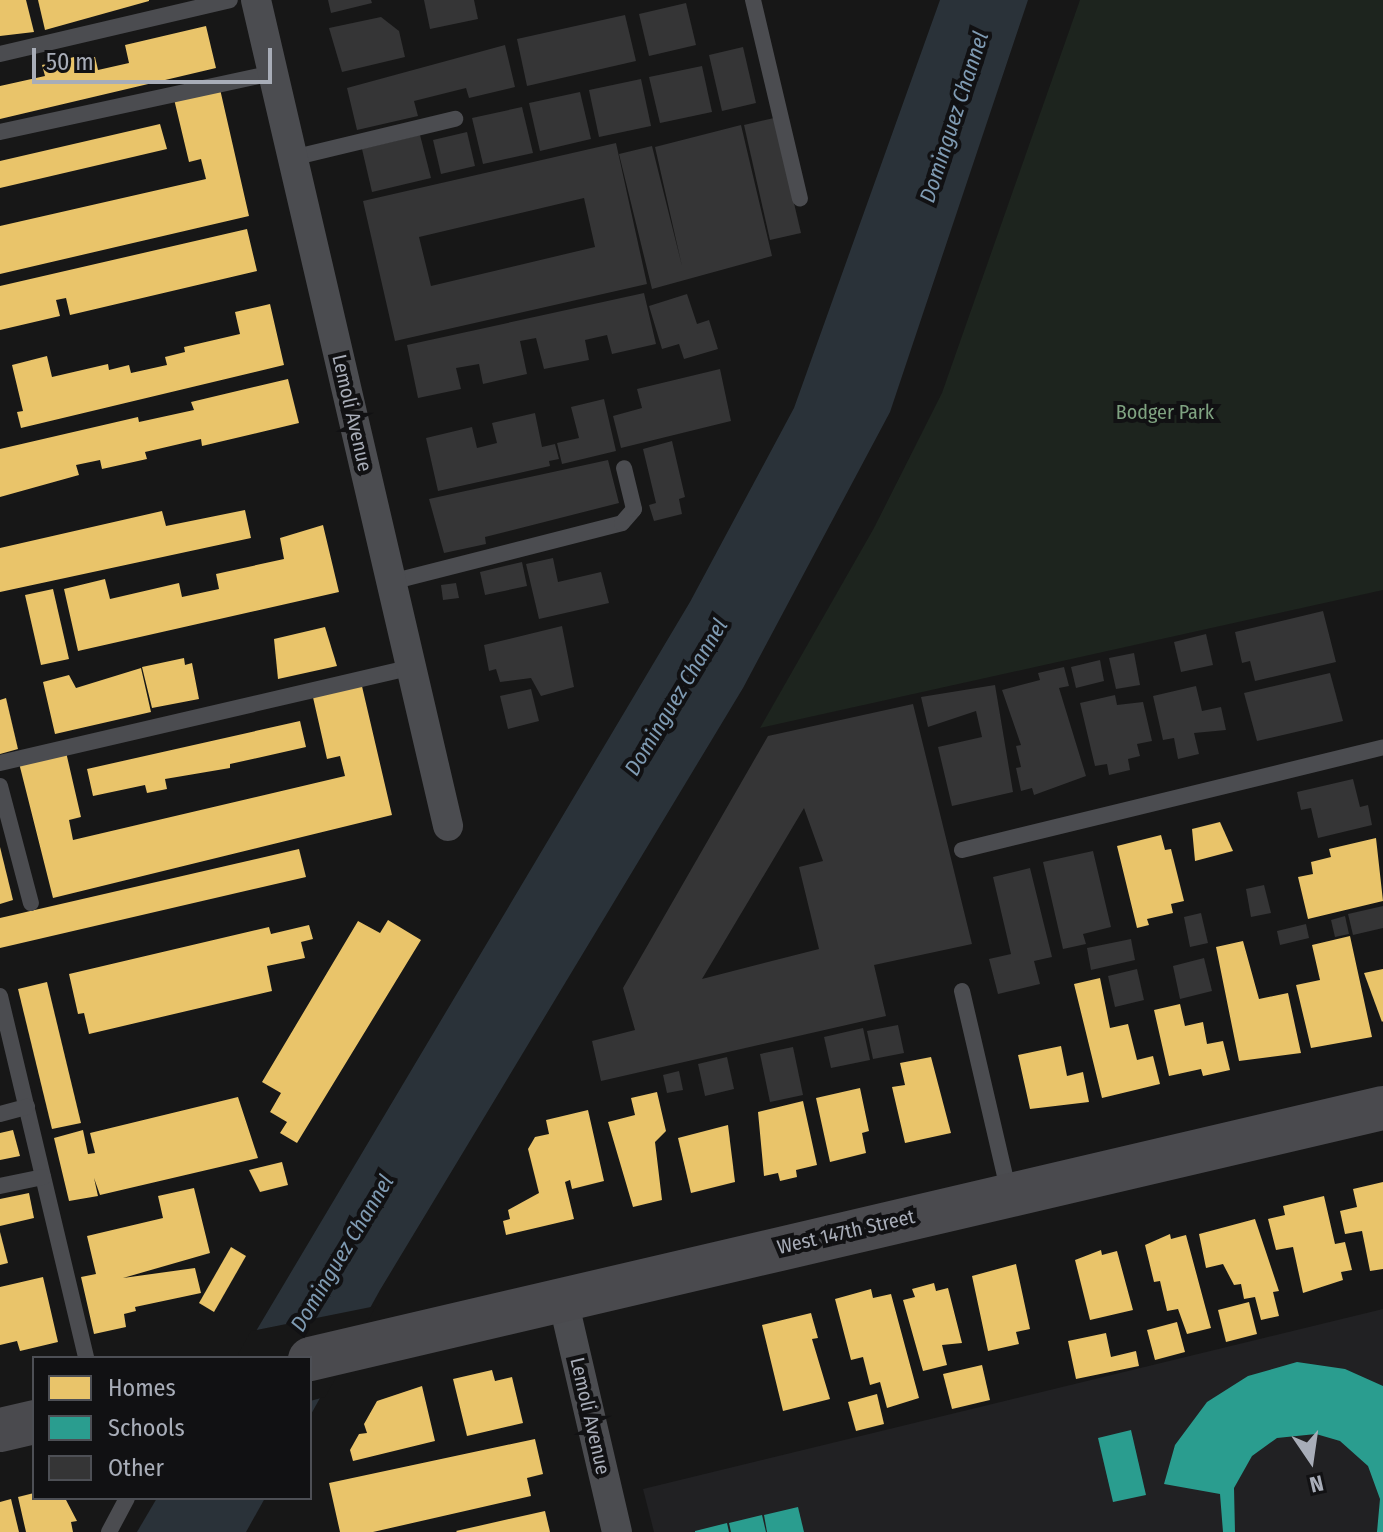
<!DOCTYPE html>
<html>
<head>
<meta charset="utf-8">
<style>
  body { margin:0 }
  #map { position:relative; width:1383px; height:1532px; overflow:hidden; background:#171717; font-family:"Fira Sans Condensed",sans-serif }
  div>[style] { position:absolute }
  .built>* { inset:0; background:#212123 }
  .green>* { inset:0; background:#1d241e }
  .water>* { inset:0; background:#2a3239 }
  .pier>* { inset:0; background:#171717 }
  .homes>* { inset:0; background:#e9c46a }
  .schools>* { inset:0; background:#2a9d8f }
  .building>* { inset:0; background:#353536 }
  .lane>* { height:16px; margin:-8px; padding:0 8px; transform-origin:8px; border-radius:8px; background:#4b4c50 }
  .street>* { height:30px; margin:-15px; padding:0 15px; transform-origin:15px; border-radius:15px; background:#4b4c50 }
  .secondary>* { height:44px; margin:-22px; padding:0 22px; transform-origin:22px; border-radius:22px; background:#4a4a4e }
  span { translate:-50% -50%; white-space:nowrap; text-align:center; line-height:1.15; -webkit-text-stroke:8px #111113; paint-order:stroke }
  .park-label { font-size:20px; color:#7fa381 }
  .street-label { font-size:20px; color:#a8adb8 }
  .water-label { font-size:22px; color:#7f9bb3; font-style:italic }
  .legend { position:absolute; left:32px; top:1356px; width:280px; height:144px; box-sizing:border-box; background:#111113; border:2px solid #4d4f55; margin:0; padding:10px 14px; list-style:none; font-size:24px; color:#a8adb8 }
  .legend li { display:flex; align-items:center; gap:16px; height:40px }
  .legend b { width:40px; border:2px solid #4d4f55 }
  .north { position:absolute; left:1271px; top:1420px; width:80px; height:80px; -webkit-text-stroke:6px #111113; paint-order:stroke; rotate:167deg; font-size:22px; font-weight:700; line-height:32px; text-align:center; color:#a8adb8 }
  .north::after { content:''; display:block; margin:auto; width:28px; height:36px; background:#a8adb8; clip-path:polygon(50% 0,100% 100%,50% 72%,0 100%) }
  .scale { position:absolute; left:32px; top:48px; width:240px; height:36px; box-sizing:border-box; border:4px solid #a8adb8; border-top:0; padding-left:10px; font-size:24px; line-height:28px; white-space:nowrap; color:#a8adb8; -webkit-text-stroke:6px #111113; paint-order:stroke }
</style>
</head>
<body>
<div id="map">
  <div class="built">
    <div style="clip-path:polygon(1383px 1309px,1383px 1532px,654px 1532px,643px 1489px)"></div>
  </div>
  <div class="green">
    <div style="clip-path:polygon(1080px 0,1383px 0,1383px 590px,760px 728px,874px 528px,942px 393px)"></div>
  </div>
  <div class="water">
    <div style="clip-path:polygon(940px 0,1028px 0,890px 412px,743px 688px,380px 1290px,310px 1416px,310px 1358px,240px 1358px,690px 602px,794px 408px)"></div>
    <div style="clip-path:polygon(157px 1498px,265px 1498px,246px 1532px,137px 1532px)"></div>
  </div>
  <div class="pier">
    <div style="clip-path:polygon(376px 1306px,325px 1397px,310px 1401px,310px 1358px,236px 1358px,251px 1331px)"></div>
  </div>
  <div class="homes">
    <div style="clip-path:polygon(0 0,26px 0,34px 32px,0 36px)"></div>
    <div style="clip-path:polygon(38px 0,149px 0,149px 1px,45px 30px)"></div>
    <div style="clip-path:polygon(206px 26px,216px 68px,0 119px,0 86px,45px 76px,42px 65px,74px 57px,75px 61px,95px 57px,98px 70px,129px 63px,125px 45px)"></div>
    <div style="clip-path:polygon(220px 89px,249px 216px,0 274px,0 226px,206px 179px,201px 159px,189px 162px,174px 99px)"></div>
    <div style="clip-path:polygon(160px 124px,167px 149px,0 188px,0 161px)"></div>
    <div style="clip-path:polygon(247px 229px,257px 271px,70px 315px,66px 298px,56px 300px,60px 316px,0 330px,0 286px)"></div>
    <div style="clip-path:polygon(270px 304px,284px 365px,21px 428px,17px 412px,23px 411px,12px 365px,47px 356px,52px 377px,108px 364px,109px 370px,129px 365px,131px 373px,167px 365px,165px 357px,185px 352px,184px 347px,240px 334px,235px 312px)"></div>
    <div style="clip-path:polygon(288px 379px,299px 423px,202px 446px,201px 439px,145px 452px,147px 459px,102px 469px,100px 460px,76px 465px,79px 475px,0 497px,0 449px,138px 417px,139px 422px,194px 410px,191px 402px)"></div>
    <div style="clip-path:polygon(245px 510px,251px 538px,0 592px,0 548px,162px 511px,166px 526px)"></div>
    <div style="clip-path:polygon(323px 525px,339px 592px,78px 651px,64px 589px,105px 579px,110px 599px,179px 583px,182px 597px,219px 589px,216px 574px,284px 559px,280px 538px)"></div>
    <div style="clip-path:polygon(53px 589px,69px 659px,41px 665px,25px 595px)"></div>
    <div style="clip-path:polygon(325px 627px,337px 666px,278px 679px,274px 639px)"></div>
    <div style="clip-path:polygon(184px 658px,185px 665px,192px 663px,199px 699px,152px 708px,142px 667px)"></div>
    <div style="clip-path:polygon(141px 668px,151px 712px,55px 734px,43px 682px,69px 675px,76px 688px)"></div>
    <div style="clip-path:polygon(361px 682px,392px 815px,53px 898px,19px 763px,66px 752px,81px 817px,69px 820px,73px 840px,345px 776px,340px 756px,327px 759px,312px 693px)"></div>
    <div style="clip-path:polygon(6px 698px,18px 749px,0 754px,0 700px)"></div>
    <div style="clip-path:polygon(300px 721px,306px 747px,230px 764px,230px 768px,165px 779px,167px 789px,147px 793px,145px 785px,93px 796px,87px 769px)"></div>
    <div style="clip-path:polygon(1220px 822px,1233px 851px,1195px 861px,1192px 829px)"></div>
    <div style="clip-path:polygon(1161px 835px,1165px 850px,1171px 849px,1184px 901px,1171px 904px,1173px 913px,1147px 919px,1149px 925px,1137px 928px,1117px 846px)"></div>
    <div style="clip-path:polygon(1376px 838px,1383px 901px,1308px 919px,1298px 877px,1313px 874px,1311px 862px,1331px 857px,1329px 849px)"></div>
    <div style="clip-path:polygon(0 847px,13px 900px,0 904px)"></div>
    <div style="clip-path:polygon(299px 849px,306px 877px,0 948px,0 918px)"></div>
    <div style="clip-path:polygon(388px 920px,421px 940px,297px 1143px,280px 1133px,287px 1122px,270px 1112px,281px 1093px,262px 1082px,358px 921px,380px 933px)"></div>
    <div style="clip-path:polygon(309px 925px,313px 939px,301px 942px,305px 958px,267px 966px,272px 991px,89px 1034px,84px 1013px,78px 1014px,69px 974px,269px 927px,271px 934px)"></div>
    <div style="clip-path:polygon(1350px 936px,1372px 1037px,1311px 1048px,1296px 985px,1320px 980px,1312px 945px)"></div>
    <div style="clip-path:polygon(1243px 941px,1259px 999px,1288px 993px,1301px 1053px,1239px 1061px,1216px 947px)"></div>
    <div style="clip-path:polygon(1383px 969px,1383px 1021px,1382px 1022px,1364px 973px)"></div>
    <div style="clip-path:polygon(1100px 978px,1110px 1028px,1128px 1024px,1137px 1060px,1153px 1056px,1160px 1084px,1102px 1098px,1074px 984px)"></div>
    <div style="clip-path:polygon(47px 982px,81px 1123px,52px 1129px,18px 989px)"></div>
    <div style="clip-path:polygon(1180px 1004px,1185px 1026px,1203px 1022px,1207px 1044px,1223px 1041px,1230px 1070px,1203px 1076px,1201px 1069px,1169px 1076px,1154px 1010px)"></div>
    <div style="clip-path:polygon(1061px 1046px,1067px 1076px,1083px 1072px,1089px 1102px,1030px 1109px,1018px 1055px)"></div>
    <div style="clip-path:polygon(931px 1057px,951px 1133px,905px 1143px,892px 1087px,905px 1085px,900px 1063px)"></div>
    <div style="clip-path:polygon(860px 1088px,869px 1131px,862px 1133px,866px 1153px,830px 1162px,816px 1098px)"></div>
    <div style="clip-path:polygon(657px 1092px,666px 1131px,655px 1142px,662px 1200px,633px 1207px,608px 1122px,635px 1115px,631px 1098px)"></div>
    <div style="clip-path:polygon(238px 1097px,258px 1158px,100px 1195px,94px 1178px,98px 1196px,69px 1201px,54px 1138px,83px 1130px,88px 1154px,95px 1153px,90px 1133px)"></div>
    <div style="clip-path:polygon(803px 1101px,817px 1165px,796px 1170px,797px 1177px,780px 1181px,778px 1173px,764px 1176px,758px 1112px)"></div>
    <div style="clip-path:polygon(588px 1110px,604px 1181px,572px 1189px,570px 1180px,565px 1182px,574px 1219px,506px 1235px,503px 1221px,510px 1219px,508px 1210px,539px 1193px,528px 1149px,535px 1137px,549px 1134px,546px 1120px)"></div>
    <div style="clip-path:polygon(728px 1125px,735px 1182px,691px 1193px,678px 1138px)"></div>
    <div style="clip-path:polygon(13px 1130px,20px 1156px,0 1160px,0 1133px)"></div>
    <div style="clip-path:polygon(282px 1162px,288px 1185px,260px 1192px,249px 1170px)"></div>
    <div style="clip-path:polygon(1383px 1182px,1383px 1269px,1370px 1271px,1362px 1231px,1345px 1234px,1340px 1211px,1357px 1207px,1353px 1189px)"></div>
    <div style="clip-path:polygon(194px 1188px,210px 1253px,123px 1278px,195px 1268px,201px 1293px,135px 1307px,136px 1311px,124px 1314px,126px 1327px,94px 1334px,81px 1277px,96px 1274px,87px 1236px,163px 1218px,158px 1196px)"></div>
    <div style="clip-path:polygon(29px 1193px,34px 1218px,0 1226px,0 1199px)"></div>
    <div style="clip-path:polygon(1324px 1196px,1335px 1244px,1345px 1242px,1352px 1270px,1341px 1272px,1343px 1280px,1303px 1293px,1293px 1247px,1276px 1250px,1268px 1219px,1285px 1215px,1283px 1206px)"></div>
    <div style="clip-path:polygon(1255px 1219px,1279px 1291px,1273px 1292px,1279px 1316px,1261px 1320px,1255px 1297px,1244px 1299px,1241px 1284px,1234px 1285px,1223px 1264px,1206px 1268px,1199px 1234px)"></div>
    <div style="clip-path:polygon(0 1232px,8px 1263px,0 1265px)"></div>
    <div style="clip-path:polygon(1170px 1234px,1171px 1239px,1186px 1235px,1211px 1328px,1187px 1334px,1178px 1309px,1167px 1311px,1160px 1281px,1154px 1282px,1145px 1245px)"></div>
    <div style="clip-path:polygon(231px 1247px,246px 1256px,214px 1312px,199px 1303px)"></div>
    <div style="clip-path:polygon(1101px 1250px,1102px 1255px,1117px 1251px,1133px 1310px,1090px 1320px,1075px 1260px)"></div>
    <div style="clip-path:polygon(1016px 1264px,1030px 1329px,1016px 1332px,1019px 1344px,988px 1351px,972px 1276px)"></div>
    <div style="clip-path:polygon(43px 1277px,58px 1342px,20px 1351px,17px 1341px,0 1345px,0 1287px)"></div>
    <div style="clip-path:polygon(934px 1283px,936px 1291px,948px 1288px,962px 1343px,942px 1345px,947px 1365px,923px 1371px,903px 1300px,915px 1297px,912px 1289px)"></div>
    <div style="clip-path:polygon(871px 1289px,873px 1298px,891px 1294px,919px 1398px,887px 1408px,880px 1382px,870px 1385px,863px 1357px,851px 1360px,835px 1299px)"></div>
    <div style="clip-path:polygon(1249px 1302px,1257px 1334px,1226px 1342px,1218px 1310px)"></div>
    <div style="clip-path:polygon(811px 1313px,818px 1338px,812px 1339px,830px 1399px,783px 1411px,762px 1325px)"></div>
    <div style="clip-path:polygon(1177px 1322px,1185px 1352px,1155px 1360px,1147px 1330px)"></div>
    <div style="clip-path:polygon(1106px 1333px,1111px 1357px,1136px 1351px,1139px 1366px,1076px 1379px,1068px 1341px)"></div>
    <div style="clip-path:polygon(982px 1365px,990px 1400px,952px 1409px,943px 1374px)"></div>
    <div style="clip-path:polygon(492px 1370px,495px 1381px,512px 1377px,523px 1423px,467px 1436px,453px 1379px)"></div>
    <div style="clip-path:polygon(422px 1386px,435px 1441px,353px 1461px,350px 1450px,359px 1434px,367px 1433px,364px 1424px,377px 1401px)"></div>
    <div style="clip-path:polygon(877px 1394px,884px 1424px,856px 1431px,848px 1402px)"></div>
    <div style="clip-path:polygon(535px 1439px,543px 1474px,527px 1478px,531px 1496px,373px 1532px,340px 1532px,329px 1483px)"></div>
    <div style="clip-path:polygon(34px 1493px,34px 1498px,65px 1498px,77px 1521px,71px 1522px,73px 1532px,26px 1532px,18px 1497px)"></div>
    <div style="clip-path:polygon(11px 1499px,19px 1532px,0 1532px,0 1502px)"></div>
    <div style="clip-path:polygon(545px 1511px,550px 1532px,457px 1532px,456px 1531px)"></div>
  </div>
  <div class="schools">
    <div style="clip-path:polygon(1297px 1362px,1345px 1369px,1383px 1386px,1383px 1532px,1377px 1532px,1380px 1499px,1368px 1466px,1340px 1441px,1316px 1434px,1277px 1438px,1252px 1456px,1234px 1488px,1235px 1532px,1223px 1532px,1220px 1494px,1164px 1484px,1175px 1445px,1207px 1402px,1248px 1376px)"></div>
    <div style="clip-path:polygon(1131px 1430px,1146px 1495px,1113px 1502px,1098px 1438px)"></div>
    <div style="clip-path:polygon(798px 1507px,804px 1532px,767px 1532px,764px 1515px)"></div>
    <div style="clip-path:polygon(762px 1515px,766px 1532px,731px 1532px,729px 1523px)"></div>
    <div style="clip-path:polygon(727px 1523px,729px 1532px,695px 1532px,695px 1531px)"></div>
  </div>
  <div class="building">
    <div style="clip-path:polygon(328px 0,371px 0,372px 3px,331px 13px)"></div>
    <div style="clip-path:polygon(424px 0,474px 0,478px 19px,430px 29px)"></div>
    <div style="clip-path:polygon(686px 3px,696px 45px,649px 56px,639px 14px)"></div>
    <div style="clip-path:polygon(625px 15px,636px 61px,527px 86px,517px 39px)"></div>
    <div style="clip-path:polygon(381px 17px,399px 31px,405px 57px,342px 72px,329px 28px)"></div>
    <div style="clip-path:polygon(505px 45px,515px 87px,469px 98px,466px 88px,414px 101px,418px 116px,357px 130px,347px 88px)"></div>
    <div style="clip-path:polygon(743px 47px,756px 103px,722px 111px,709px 55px)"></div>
    <div style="clip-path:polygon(702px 66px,712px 112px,660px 123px,649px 77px)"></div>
    <div style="clip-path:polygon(641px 79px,651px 126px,599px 137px,589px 90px)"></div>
    <div style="clip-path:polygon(580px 92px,591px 139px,540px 151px,529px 103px)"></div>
    <div style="clip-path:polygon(522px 107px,533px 153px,483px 164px,472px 118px)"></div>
    <div style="clip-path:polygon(774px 118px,801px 233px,770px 240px,744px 125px)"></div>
    <div style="clip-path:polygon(741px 125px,772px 256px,652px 289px,619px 154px,652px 146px,682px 266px,655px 147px)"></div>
    <div style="clip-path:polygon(467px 132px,475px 166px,441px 174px,433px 140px)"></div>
    <div style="clip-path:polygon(420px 135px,431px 178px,372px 192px,362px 149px)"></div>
    <div style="clip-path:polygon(evenodd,616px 143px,647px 284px,395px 341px,363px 201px,616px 143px,584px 198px,595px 247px,431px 286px,419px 237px,584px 198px)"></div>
    <div style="clip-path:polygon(644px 293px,656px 344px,612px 354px,607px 335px,585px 340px,589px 360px,544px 369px,536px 338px,520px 341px,527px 374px,483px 384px,479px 364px,456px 368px,461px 389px,418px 398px,407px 345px)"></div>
    <div style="clip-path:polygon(687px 294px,697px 324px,709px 320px,718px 349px,684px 359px,679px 344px,662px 349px,649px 306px)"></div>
    <div style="clip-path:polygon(720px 369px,731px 421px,621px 448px,613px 416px,642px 408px,637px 389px)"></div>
    <div style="clip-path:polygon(604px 399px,616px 451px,562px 464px,557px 443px,579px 438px,571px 407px)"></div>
    <div style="clip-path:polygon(535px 413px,542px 447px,555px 444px,559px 459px,549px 461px,550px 466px,438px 491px,426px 438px,472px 427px,477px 448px,497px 443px,492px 423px)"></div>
    <div style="clip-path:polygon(672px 441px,685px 497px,679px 499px,682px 514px,654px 521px,649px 505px,656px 503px,643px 449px)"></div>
    <div style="clip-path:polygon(608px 460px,619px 503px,485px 537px,486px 544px,444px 553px,429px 499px)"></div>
    <div style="clip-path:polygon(553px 558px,558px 582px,601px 572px,609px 603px,539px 619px,526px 564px)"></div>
    <div style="clip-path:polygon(522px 562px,527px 586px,485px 595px,480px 572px)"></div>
    <div style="clip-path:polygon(456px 583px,459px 598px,443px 600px,441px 585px)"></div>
    <div style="clip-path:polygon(1323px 611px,1336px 662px,1255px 681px,1250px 661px,1242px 663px,1235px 632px)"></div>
    <div style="clip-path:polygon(562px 626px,574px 687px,541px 696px,531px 678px,500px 682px,496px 669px,489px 671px,484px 645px)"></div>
    <div style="clip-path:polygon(1206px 634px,1213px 665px,1181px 672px,1174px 642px)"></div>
    <div style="clip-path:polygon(1134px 653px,1140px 685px,1116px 689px,1109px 658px)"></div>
    <div style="clip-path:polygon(1100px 660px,1104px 681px,1076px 688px,1071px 667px)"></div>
    <div style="clip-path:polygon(1064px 667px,1069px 686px,1059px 688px,1086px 776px,1034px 795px,1032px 788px,1021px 791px,1016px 768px,1021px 767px,1016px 746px,1021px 745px,1002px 690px,1040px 680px,1038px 673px)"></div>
    <div style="clip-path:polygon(1330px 673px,1343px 721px,1257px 741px,1244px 693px)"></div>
    <div style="clip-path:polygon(995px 685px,1013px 792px,952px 806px,938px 747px,982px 737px,976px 711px,928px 727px,921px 697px)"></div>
    <div style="clip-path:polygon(1196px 686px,1202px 711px,1221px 707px,1226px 730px,1194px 733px,1199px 754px,1178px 759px,1174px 738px,1163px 740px,1153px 696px)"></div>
    <div style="clip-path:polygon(531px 689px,539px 721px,508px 729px,500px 696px)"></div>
    <div style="clip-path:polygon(1115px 695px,1117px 705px,1143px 702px,1152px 741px,1137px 744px,1140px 756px,1128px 759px,1130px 770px,1109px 775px,1107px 764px,1095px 766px,1080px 703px)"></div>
    <div style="clip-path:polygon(evenodd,913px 704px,972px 944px,874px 965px,886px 1016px,601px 1081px,592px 1041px,635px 1030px,623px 988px,768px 736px,913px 704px,804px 808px,823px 861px,799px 867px,819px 949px,702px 979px,804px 808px)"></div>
    <div style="clip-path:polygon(1353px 779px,1360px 807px,1368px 805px,1372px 825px,1318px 838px,1311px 808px,1301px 810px,1297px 792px)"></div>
    <div style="clip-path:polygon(1093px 851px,1111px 927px,1083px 934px,1086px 944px,1063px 949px,1043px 862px)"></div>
    <div style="clip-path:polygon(1030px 868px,1052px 957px,1034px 961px,1040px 984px,998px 994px,989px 959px,1011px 954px,993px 877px)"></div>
    <div style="clip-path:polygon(1264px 885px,1271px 913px,1251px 917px,1246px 889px)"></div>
    <div style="clip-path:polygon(1383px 906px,1383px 928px,1353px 935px,1348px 914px)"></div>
    <div style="clip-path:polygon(1201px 913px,1208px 943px,1190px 947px,1184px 917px)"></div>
    <div style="clip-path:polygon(1345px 916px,1349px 934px,1335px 937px,1331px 920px)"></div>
    <div style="clip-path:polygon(1306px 924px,1309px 938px,1280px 945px,1277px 931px)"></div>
    <div style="clip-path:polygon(1131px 939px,1135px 960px,1091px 970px,1087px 948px)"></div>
    <div style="clip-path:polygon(1204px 958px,1212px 991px,1180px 999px,1173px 966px)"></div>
    <div style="clip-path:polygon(1137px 969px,1144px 1000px,1115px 1007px,1108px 976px)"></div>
    <div style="clip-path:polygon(898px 1025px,904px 1053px,873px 1059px,867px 1031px)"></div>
    <div style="clip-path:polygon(863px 1028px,870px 1060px,831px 1068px,824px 1037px)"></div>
    <div style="clip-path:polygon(793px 1047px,803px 1095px,770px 1102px,760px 1054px)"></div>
    <div style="clip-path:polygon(727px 1057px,734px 1089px,705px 1096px,698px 1064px)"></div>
    <div style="clip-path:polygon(679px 1071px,683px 1090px,667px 1093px,663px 1075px)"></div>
  </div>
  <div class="lane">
    <div style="left:753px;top:0;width:204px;rotate:76.7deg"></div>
    <div style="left:0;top:54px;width:236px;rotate:-13.2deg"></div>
    <div style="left:0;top:132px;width:279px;rotate:-12.2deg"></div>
    <div style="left:292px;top:158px;width:168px;rotate:-13.5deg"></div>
    <div style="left:391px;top:582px;width:238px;rotate:-14.3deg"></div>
    <div style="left:622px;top:523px;width:18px;rotate:-49deg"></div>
    <div style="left:634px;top:509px;width:42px;rotate:-103.7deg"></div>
    <div style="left:0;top:763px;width:422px;rotate:-13.1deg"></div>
    <div style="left:0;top:786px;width:121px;rotate:75.2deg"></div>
    <div style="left:962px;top:850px;width:433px;rotate:-13.7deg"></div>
    <div style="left:962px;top:991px;width:207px;rotate:76.9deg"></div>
    <div style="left:0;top:996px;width:372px;rotate:76.6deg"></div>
    <div style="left:0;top:1114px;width:28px;rotate:-15deg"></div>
    <div style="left:0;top:1186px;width:44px;rotate:-11.8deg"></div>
    <div style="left:109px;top:1532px;width:38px;rotate:-62deg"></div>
  </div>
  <div class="street">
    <div style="left:256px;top:0;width:848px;rotate:76.91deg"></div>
    <div style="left:563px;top:1300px;width:238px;rotate:76.9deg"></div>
  </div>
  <div class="secondary">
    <div style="left:310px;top:1359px;width:1102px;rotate:-13.17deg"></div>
    <div style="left:0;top:1430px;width:35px;rotate:-13deg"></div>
  </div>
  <div class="park-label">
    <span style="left:1165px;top:412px">Bodger Park</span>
  </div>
  <div class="street-label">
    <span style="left:352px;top:413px;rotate:77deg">Lemoli Avenue</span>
    <span style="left:846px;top:1232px;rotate:-13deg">West 147th Street</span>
    <span style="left:590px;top:1416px;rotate:77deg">Lemoli Avenue</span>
  </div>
  <div class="water-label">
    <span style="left:954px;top:117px;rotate:-72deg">Dominguez Channel</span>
    <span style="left:676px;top:697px;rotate:-59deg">Dominguez Channel</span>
    <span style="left:342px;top:1253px;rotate:-59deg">Dominguez Channel</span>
  </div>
  <ul class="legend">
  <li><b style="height:22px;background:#e9c46a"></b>Homes</li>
  <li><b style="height:22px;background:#2a9d8f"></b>Schools</li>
  <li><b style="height:22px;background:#353536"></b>Other</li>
  </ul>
  <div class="north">N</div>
  <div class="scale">50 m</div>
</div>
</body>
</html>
